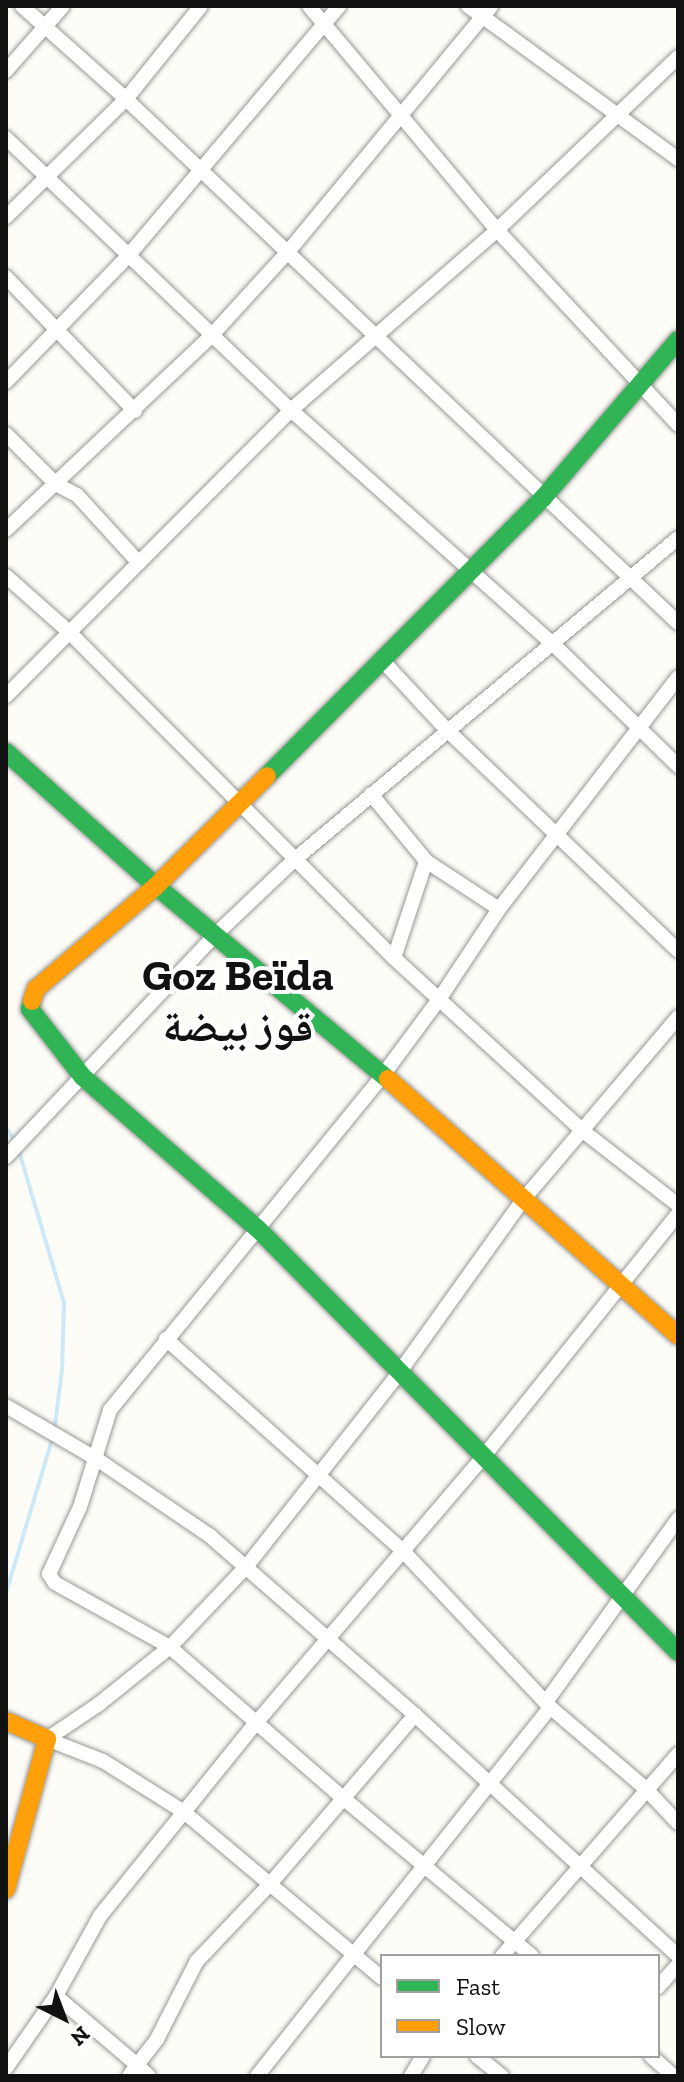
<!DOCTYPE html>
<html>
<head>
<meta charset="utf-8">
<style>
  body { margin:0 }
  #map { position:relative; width:684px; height:2082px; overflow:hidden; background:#fdfcf7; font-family:"Zilla Slab","Noto Naskh Arabic",serif }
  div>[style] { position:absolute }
  .stream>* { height:4px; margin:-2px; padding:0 2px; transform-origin:2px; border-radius:2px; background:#cde8f7 }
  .roads { filter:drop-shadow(0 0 2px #979795) drop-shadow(0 0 2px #979795) }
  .street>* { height:14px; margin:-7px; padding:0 7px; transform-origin:7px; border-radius:7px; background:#fffffe }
  .fast>* { height:18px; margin:-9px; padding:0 9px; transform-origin:9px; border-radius:9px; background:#30b455 }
  .slow>* { height:18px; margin:-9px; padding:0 9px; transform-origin:9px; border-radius:9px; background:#ff9f0a }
  span { translate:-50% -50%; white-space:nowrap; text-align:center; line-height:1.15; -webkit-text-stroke:8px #fff; paint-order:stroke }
  .town-label { font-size:44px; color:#111; font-weight:700 }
  .frame { position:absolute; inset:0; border:8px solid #111; pointer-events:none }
  .legend { position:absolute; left:380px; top:1954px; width:280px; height:104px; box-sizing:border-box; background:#fff; border:2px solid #a0a0a0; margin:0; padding:10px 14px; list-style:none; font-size:24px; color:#111 }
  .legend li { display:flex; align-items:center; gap:16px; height:40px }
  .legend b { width:40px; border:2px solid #a0a0a0 }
  .north { position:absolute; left:24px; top:1978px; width:80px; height:80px; -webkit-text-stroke:6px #fff; paint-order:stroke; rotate:138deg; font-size:22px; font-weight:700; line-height:32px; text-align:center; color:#111 }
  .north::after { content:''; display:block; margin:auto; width:28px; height:36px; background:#111; clip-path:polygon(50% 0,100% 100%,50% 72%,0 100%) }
</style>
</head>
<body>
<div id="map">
  <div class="stream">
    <div style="left:6px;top:1128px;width:18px;rotate:56deg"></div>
    <div style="left:6px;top:1593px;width:167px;rotate:-73.3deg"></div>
    <div style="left:54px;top:1433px;width:64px;rotate:-82.8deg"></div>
    <div style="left:62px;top:1370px;width:67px;rotate:-88.3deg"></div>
    <div style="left:64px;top:1303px;width:159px;rotate:-106.5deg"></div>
  </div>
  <div class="roads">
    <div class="street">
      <div style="left:22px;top:6px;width:140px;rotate:41.8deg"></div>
      <div style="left:126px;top:99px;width:761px;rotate:43.51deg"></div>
      <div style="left:309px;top:6px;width:292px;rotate:50deg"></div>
      <div style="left:497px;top:230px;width:266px;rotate:47.1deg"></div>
      <div style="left:468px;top:6px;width:260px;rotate:36.1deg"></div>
      <div style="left:6px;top:71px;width:86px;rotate:-48.8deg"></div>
      <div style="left:6px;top:138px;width:394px;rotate:43.7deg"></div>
      <div style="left:291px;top:410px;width:350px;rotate:41.8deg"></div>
      <div style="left:552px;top:643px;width:176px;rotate:44.3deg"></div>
      <div style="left:6px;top:217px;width:168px;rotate:-44.5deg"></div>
      <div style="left:126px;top:99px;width:119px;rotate:-51.1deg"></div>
      <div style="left:6px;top:277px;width:186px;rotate:46.1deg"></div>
      <div style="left:6px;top:382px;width:175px;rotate:-45.9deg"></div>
      <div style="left:128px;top:256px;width:327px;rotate:-49.8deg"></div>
      <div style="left:6px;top:434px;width:71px;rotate:45deg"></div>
      <div style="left:56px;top:484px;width:24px;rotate:28deg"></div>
      <div style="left:77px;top:495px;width:92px;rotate:47.6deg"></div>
      <div style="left:6px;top:530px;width:284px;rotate:-43.4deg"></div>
      <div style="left:212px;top:335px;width:111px;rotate:-47.6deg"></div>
      <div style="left:287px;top:253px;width:320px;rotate:-50.4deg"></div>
      <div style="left:6px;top:576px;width:84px;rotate:41.6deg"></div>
      <div style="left:69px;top:632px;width:460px;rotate:45.1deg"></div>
      <div style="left:394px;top:958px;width:256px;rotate:42.5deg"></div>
      <div style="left:583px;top:1131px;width:120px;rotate:37.9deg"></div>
      <div style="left:382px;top:660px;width:94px;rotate:47.2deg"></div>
      <div style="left:446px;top:729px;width:321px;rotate:43.7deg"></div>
      <div style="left:6px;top:696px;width:404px;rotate:-45.1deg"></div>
      <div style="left:291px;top:410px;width:274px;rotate:-41.1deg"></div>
      <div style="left:497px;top:230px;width:250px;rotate:-43.7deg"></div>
      <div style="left:371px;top:794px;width:87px;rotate:50.6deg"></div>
      <div style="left:426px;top:861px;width:87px;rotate:33.3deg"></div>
      <div style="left:394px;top:958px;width:102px;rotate:-71.7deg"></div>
      <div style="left:6px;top:1157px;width:305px;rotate:-46.7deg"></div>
      <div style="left:215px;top:935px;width:109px;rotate:-43.5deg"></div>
      <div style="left:294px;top:860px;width:501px;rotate:-39.98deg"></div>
      <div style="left:166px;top:1339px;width:318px;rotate:41.8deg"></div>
      <div style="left:403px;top:1551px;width:214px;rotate:46.7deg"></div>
      <div style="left:550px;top:1707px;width:125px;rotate:40.5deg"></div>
      <div style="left:645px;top:1788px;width:48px;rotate:46.7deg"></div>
      <div style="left:6px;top:1406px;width:103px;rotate:30.3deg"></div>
      <div style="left:95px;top:1458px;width:139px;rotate:34.1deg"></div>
      <div style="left:210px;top:1536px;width:272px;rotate:41.1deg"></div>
      <div style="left:415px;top:1715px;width:357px;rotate:42.5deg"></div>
      <div style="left:546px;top:1702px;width:226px;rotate:-54.2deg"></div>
      <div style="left:47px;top:1739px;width:63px;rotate:-33.9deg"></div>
      <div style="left:99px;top:1704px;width:91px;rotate:-38.8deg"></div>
      <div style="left:170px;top:1647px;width:110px;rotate:-46.5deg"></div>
      <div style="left:246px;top:1567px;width:247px;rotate:-51.7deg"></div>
      <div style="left:399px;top:1373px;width:213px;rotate:-54.4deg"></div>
      <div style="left:523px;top:1200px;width:240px;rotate:-49.7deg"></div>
      <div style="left:47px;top:1739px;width:60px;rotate:21.4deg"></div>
      <div style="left:103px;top:1761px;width:96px;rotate:32.2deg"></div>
      <div style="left:184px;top:1812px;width:258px;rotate:40deg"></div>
      <div style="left:502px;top:1956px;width:268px;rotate:-48.9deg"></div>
      <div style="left:532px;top:1956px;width:245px;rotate:-140.1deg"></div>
      <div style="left:344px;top:1799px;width:231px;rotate:-138.9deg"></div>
      <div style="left:170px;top:1647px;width:132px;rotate:-150.9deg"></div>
      <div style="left:55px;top:1583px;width:11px;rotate:-124deg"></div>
      <div style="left:49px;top:1574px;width:74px;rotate:-65.2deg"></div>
      <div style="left:80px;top:1507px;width:102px;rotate:-72.8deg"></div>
      <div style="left:110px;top:1410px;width:432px;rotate:-50.8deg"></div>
      <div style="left:383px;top:1075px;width:96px;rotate:-53.5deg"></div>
      <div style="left:440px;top:998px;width:107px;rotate:-56.5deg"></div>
      <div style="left:499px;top:909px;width:293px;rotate:-52.3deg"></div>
      <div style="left:658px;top:1987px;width:30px;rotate:-48deg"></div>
      <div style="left:56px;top:1996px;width:106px;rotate:40.4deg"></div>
      <div style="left:137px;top:2065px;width:33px;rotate:-52deg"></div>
      <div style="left:157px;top:2039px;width:88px;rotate:-62.9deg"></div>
      <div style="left:197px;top:1961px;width:106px;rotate:-46.5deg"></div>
      <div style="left:270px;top:1884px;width:223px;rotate:-49.4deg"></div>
      <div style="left:477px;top:2056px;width:32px;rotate:39deg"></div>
      <div style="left:651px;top:2056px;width:30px;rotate:42deg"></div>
      <div style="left:6px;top:2068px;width:88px;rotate:-55.2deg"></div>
      <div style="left:56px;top:1996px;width:91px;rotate:-61.2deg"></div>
      <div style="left:100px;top:1916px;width:248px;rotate:-51.1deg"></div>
      <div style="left:256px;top:1723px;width:351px;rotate:-49.5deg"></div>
      <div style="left:484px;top:1456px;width:310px;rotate:-51.3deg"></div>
      <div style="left:129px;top:2076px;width:14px;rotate:-54deg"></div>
      <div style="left:137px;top:2065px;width:16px;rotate:43deg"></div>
      <div style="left:257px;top:2076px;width:471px;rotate:-51.5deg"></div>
      <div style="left:411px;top:2076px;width:23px;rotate:-59deg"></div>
    </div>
    <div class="fast">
      <div style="left:6px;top:752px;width:201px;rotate:41.8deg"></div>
      <div style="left:156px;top:886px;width:302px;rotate:39.8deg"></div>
      <div style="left:267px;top:776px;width:392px;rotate:-45.2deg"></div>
      <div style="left:543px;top:498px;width:208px;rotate:-49.5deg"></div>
      <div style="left:32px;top:1001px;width:8px;rotate:104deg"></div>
      <div style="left:30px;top:1009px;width:86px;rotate:52.1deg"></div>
      <div style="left:83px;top:1077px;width:232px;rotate:41deg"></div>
      <div style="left:258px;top:1229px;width:596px;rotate:45.2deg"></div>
    </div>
    <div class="slow">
      <div style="left:32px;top:1001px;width:13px;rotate:-72deg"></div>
      <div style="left:36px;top:989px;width:158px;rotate:-40.6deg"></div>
      <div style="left:156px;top:886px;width:156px;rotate:-44.7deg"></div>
      <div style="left:388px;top:1079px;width:387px;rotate:41.5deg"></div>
      <div style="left:6px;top:1721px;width:45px;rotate:23.7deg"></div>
      <div style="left:47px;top:1739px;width:156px;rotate:105.3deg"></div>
    </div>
  </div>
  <div class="town-label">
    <span style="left:238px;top:1001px">Goz Beïda<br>قوز بيضة</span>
  </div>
  <div class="frame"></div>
  <ul class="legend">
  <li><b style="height:10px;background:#30b455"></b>Fast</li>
  <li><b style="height:10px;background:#ff9f0a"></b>Slow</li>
  </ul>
  <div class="north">N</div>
</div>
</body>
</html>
